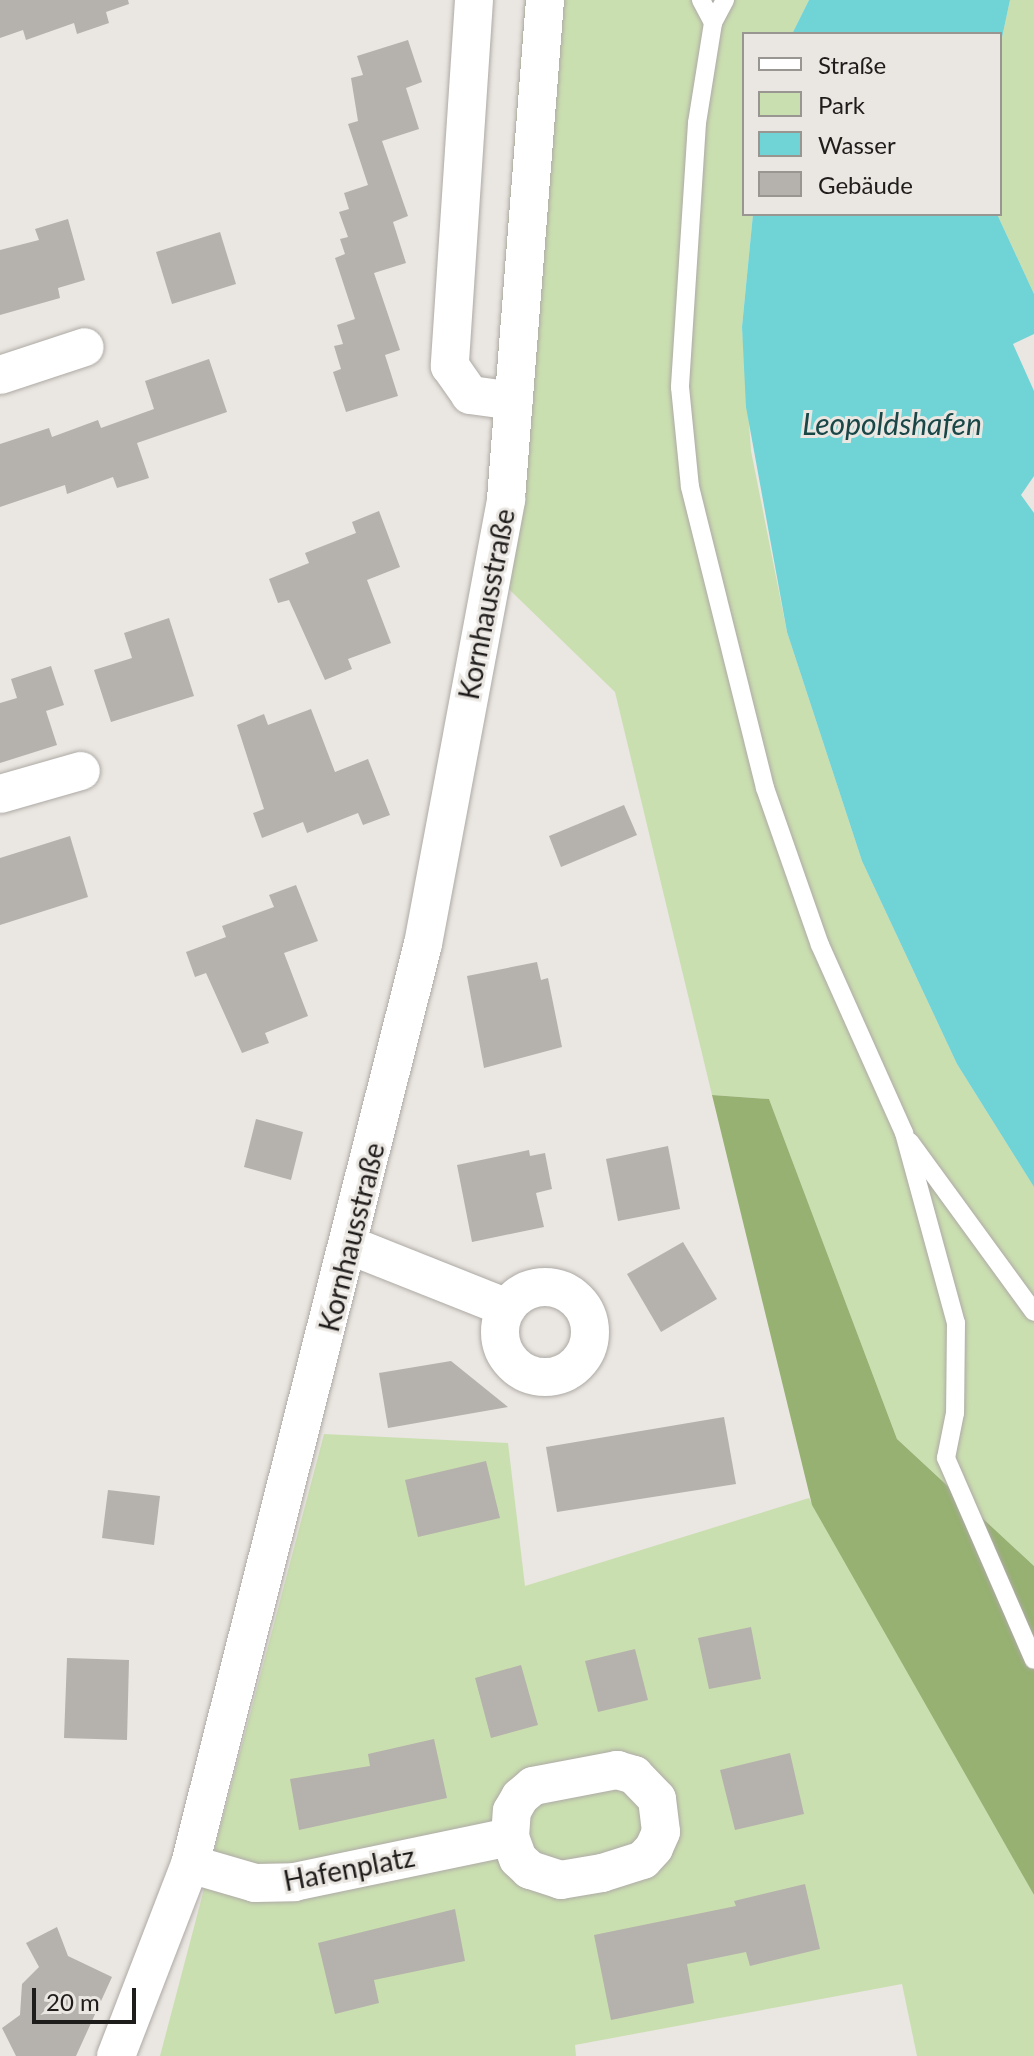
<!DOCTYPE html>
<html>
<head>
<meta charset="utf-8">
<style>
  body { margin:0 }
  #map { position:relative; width:1034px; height:2056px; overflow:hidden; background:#eae6e1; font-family:Lato,sans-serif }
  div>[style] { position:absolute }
  .green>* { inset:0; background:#cadfb0 }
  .forest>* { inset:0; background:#96b171 }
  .water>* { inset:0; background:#70d3d6 }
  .building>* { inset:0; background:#b5b1ac }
  .roads { filter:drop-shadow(0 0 2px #aeaaa5) drop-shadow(0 0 2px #aeaaa5) }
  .lane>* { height:18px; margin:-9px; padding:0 9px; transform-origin:9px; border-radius:9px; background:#fff }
  .street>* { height:38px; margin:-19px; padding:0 19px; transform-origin:19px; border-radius:19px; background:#fff }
  .street>.ring { margin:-19px; padding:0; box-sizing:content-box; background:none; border:38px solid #fff; border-radius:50% }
  span { translate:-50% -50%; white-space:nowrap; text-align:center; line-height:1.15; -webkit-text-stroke:6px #eae6e1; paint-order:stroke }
  .street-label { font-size:28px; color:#1f1d1c }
  .water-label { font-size:30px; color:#194748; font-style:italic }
  .legend { position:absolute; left:742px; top:32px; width:260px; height:184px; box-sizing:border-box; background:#eae6e1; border:2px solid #999692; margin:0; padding:10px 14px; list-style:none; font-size:24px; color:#1f1d1c }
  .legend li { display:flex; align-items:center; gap:16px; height:40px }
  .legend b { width:40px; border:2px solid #999692 }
  .scale { position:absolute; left:32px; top:1988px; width:104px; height:36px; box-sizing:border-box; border:4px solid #1f1d1c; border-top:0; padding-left:10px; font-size:24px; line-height:28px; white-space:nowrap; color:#1f1d1c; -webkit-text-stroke:6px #eae6e1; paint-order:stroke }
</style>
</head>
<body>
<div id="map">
  <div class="green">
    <div style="clip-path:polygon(525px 0,809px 0,792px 34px,744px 34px,744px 214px,753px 214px,742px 327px,751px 451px,787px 632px,862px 861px,957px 1064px,1034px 1187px,1034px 1566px,897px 1439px,769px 1099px,712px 1095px,615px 692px,482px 563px)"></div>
    <div style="clip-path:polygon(1010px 0,1034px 0,1034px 294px,997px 214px,1000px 47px)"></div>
    <div style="clip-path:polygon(324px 1434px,508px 1443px,525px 1586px,809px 1498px,1034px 1895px,1034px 2056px,917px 2056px,902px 1984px,575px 2045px,576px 2056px,160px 2056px)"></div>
  </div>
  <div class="forest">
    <div style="clip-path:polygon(712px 1095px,769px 1099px,897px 1439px,1034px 1566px,1034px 1895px,812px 1505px)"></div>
  </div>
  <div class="water">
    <div style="clip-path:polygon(809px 0,1010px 0,1000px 47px,1000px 34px,792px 34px)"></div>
    <div style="clip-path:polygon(753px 214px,997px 214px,1034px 294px,1034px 334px,1013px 344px,1034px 391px,1034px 476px,1021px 495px,1034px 513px,1034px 1187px,957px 1064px,862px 861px,787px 632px,746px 407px,742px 327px)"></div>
  </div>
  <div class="building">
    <div style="clip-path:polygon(0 0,128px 0,129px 4px,106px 12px,109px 23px,77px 34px,74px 23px,26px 40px,23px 30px,0 38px)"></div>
    <div style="clip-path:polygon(408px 40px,422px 82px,406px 88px,419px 129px,382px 141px,408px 216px,393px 222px,406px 263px,374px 273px,400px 350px,385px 355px,398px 396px,346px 412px,333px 372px,341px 369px,334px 346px,343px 344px,337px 325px,355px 319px,335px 258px,345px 254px,340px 239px,348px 237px,339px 212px,349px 209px,344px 193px,368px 185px,348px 124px,358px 121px,351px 78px,363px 75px,357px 56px)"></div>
    <div style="clip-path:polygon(68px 219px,85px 280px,58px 288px,60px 298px,0 315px,0 250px,39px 240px,35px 229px)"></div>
    <div style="clip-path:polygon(220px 232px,236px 284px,172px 304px,156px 252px)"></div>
    <div style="clip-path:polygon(209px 359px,227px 412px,137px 443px,149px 478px,117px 488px,113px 477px,67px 494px,65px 485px,0 507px,0 444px,49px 428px,52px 437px,98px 420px,101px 428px,154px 409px,145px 381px)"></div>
    <div style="clip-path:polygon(379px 511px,400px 567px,367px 580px,391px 643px,348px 659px,352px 669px,325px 680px,289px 600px,278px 603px,269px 579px,309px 563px,305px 553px,356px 533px,352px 522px)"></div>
    <div style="clip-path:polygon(169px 618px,194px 696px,111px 722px,94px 670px,132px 658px,124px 633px)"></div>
    <div style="clip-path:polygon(51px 666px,64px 705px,46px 711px,57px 745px,0 763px,0 703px,17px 698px,11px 679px)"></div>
    <div style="clip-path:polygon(311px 709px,335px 772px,368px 759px,390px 815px,363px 825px,358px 813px,307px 833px,303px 822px,262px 838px,253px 813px,264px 809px,237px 725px,264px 714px,268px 725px)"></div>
    <div style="clip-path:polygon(624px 805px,637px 835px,561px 867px,549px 836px)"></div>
    <div style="clip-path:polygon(70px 836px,88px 897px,0 925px,0 858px)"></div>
    <div style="clip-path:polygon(296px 885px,318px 941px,284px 953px,308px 1016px,265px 1033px,269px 1043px,242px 1053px,206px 973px,195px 977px,186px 952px,226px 937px,222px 926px,274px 907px,269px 895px)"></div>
    <div style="clip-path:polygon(537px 962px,541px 980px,548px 978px,562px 1047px,484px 1068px,467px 976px)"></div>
    <div style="clip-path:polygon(256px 1119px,303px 1132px,291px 1180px,244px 1167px)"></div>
    <div style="clip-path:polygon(668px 1146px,680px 1209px,618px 1221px,606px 1159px)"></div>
    <div style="clip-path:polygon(529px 1150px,530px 1156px,545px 1153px,552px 1189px,536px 1193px,544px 1227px,472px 1242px,457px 1165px)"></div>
    <div style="clip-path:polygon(683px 1242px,717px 1299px,661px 1332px,627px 1274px)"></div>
    <div style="clip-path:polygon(451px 1361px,508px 1407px,388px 1428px,379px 1373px)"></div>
    <div style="clip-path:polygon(724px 1417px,736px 1484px,557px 1512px,546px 1447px)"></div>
    <div style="clip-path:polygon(486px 1461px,500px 1518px,418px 1537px,405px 1480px)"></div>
    <div style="clip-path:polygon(108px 1490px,160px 1496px,154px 1545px,102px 1538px)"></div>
    <div style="clip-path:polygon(751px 1627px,761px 1679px,709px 1689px,698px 1638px)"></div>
    <div style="clip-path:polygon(635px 1649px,648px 1700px,598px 1712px,585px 1661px)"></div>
    <div style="clip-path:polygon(67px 1658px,129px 1660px,127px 1740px,64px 1738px)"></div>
    <div style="clip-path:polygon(521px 1665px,538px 1725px,491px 1738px,475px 1678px)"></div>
    <div style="clip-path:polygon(434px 1739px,447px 1798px,299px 1830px,290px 1779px,370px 1766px,368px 1754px)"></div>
    <div style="clip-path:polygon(790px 1753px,804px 1814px,735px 1830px,720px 1770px)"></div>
    <div style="clip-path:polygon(805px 1884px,820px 1949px,750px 1966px,746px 1952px,687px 1964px,694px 2003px,611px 2020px,594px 1935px,736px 1906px,734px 1901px)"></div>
    <div style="clip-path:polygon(455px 1909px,465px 1961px,374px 1980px,379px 2003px,335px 2014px,318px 1943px)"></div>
    <div style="clip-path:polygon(57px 1927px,68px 1956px,112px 1977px,76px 2056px,16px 2056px,2px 2028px,20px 2015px,22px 1984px,39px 1967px,26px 1943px)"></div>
  </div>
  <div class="roads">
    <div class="lane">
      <div style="left:701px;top:0;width:26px;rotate:62deg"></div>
      <div style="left:725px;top:0;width:26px;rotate:118deg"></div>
      <div style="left:713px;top:23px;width:101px;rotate:99.1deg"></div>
      <div style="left:697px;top:123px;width:265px;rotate:93.7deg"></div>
      <div style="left:680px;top:387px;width:100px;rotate:84.3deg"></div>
      <div style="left:690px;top:487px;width:310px;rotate:76deg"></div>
      <div style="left:765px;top:788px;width:166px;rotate:70.7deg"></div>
      <div style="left:820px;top:945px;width:206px;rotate:65.9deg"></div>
      <div style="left:904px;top:1133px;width:197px;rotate:74.7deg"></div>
      <div style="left:956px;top:1323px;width:90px;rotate:90.6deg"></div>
      <div style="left:955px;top:1413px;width:46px;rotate:101.3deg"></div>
      <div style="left:946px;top:1458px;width:220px;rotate:66.5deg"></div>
      <div style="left:910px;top:1142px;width:210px;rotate:53.9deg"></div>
    </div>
    <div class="street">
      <div style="left:474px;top:0;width:367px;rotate:93.8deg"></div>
      <div style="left:450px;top:366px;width:35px;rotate:55deg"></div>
      <div style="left:470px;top:395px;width:44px;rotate:7.8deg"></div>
      <div style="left:0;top:375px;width:89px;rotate:-18.2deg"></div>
      <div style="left:0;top:794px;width:84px;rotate:-15.9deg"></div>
      <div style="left:349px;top:1245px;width:170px;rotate:21.7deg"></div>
      <div class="ring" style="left:500px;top:1287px;width:52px;height:52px"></div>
      <div style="left:617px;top:1770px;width:18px;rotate:16deg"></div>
      <div style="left:634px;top:1775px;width:33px;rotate:46deg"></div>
      <div style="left:657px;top:1799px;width:33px;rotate:83deg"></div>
      <div style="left:661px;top:1832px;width:17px;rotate:114deg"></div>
      <div style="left:654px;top:1848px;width:16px;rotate:133deg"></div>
      <div style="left:643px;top:1860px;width:43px;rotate:162.4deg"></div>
      <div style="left:602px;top:1873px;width:42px;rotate:170.3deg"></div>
      <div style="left:561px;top:1880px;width:33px;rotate:-162deg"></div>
      <div style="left:530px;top:1870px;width:16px;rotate:-137deg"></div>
      <div style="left:518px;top:1859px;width:23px;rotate:-110deg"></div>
      <div style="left:510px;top:1837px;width:26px;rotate:-86deg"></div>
      <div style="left:512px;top:1811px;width:16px;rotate:-60deg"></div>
      <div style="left:520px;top:1797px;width:17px;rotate:-40deg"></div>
      <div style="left:533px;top:1786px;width:86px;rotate:-10.8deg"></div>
      <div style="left:190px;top:1864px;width:68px;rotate:16.3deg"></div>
      <div style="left:255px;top:1883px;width:39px;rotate:-1deg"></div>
      <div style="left:294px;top:1882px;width:221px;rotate:-11.8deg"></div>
      <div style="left:116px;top:2056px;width:206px;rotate:-68.9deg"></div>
      <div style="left:190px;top:1864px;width:949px;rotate:-75.79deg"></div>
      <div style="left:423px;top:944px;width:453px;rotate:-79.4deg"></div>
      <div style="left:506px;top:499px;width:501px;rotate:-85.53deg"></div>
    </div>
  </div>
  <div class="street-label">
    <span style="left:486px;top:604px;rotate:-79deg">Kornhausstraße</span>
    <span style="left:351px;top:1237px;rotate:-76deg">Kornhausstraße</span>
    <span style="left:349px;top:1868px;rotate:-11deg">Hafenplatz</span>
  </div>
  <div class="water-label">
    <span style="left:892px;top:423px">Leopoldshafen</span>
  </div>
  <ul class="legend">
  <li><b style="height:10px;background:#fff"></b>Straße</li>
  <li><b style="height:22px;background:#cadfb0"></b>Park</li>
  <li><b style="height:22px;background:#70d3d6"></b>Wasser</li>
  <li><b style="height:22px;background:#b5b1ac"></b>Gebäude</li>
  </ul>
  <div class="scale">20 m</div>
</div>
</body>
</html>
